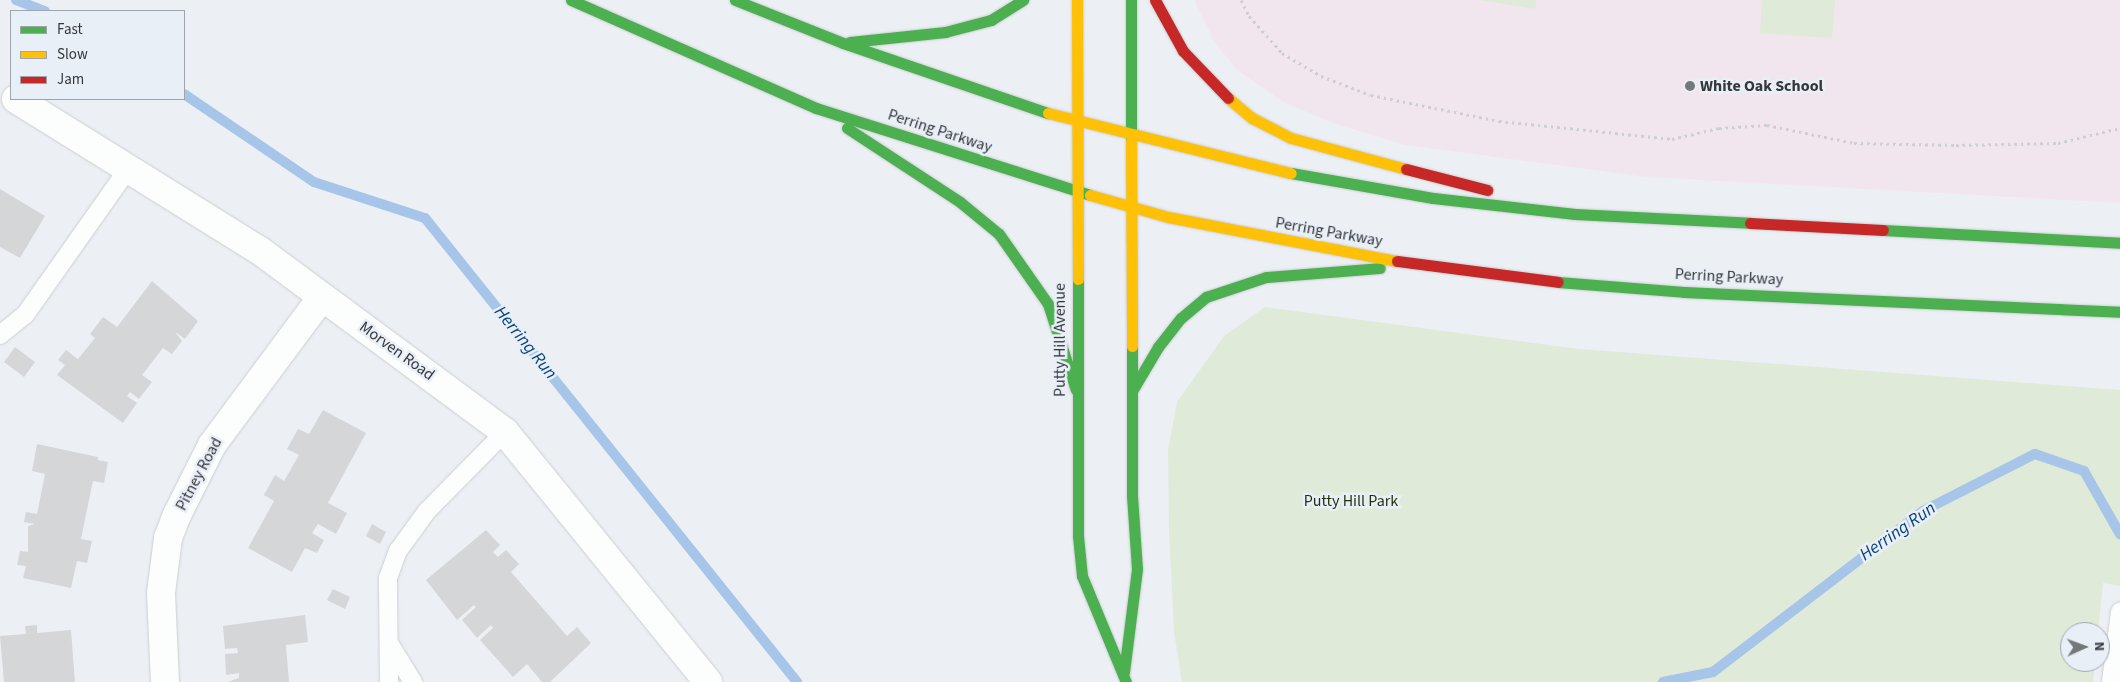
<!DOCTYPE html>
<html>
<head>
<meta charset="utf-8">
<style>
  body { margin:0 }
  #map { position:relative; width:2120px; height:682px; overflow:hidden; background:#ecf0f4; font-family:"Source Sans 3",sans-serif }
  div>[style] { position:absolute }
  .education>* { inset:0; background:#f1e6ed }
  .green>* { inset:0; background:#dfead9 }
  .stream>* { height:10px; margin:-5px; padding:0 5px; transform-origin:5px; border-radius:5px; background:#a7c5e9 }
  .building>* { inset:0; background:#d5d6d8 }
  .path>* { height:3px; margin-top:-1.5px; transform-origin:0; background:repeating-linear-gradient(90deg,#cdcfd0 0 2.5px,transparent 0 6.5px) }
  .roads { filter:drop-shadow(0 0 1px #cbced1) drop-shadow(0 0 1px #cbced1) }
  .lane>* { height:18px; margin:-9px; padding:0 9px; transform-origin:9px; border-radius:9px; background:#fcfdfd }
  .street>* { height:28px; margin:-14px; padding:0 14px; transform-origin:14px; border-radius:14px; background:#fcfdfd }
  .fast>* { height:11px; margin:-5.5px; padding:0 5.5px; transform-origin:5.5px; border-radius:5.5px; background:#4caf50 }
  .slow>* { height:11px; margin:-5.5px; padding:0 5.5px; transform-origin:5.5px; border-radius:5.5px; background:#ffc107 }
  .jam>* { height:11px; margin:-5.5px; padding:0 5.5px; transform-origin:5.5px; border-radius:5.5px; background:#c62828 }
  .dots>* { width:14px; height:14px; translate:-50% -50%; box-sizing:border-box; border:2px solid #e9eff7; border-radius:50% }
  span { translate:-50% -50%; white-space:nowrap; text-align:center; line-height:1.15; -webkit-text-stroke:5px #e9eff7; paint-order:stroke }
  .poi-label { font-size:16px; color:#35373a; font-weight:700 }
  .left { translate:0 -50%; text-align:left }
  .street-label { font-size:16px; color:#35373a }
  .park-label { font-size:16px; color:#1f3107 }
  .water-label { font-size:18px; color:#08417c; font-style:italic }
  .legend { position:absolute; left:10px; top:10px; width:175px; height:90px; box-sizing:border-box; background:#e9eff7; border:1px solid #a1a5ab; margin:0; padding:6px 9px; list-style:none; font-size:15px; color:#35373a }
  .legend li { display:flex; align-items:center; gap:10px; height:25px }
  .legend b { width:25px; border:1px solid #a1a5ab }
  .north { position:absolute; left:2060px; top:622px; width:50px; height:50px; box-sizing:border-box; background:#e9eff7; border:1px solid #a1a5ab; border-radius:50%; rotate:88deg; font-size:14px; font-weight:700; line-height:20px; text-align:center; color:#35373a }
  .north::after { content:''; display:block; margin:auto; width:18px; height:22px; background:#75787b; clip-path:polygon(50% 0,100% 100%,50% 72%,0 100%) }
</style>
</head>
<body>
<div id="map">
  <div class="education">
    <div style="clip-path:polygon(1194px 0,2120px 0,2120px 203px,1646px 177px,1405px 145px,1333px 123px,1283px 102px,1236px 69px,1214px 41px)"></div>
  </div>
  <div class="green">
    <div style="clip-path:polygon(1479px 0,1536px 0,1535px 9px)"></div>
    <div style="clip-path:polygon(1762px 0,1835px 0,1832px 38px,1760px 33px)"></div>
    <div style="clip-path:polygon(1265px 307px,1579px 349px,2120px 390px,2120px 586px,2103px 583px,2098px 632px,2070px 632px,2070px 662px,2095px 662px,2093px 682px,1182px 682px,1174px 632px,1169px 529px,1168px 450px,1177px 402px,1224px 336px)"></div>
  </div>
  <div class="stream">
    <div style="left:16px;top:0;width:31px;rotate:21deg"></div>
    <div style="left:184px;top:94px;width:157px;rotate:34.1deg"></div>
    <div style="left:314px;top:182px;width:117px;rotate:18deg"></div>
    <div style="left:425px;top:218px;width:595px;rotate:51.28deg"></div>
    <div style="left:1663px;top:682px;width:51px;rotate:-11.3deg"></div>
    <div style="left:1713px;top:672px;width:265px;rotate:-37.5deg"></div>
    <div style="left:1923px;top:511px;width:126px;rotate:-27deg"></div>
    <div style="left:2035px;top:454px;width:52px;rotate:19.1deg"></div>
    <div style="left:2084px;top:471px;width:73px;rotate:60.3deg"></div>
  </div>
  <div class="building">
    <div style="clip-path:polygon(0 189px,45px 216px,20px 258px,0 247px)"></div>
    <div style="clip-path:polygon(152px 281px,198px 321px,185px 339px,175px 332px,182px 341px,172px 354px,163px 348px,142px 375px,152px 382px,139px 399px,130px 392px,127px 396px,137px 403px,123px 423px,57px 375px,65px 365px,58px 360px,66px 350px,78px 359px,95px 338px,90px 334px,103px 317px,117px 327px)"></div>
    <div style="clip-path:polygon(15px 347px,35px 362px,24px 377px,4px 362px)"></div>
    <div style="clip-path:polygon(323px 410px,366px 433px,328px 503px,347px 513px,336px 534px,318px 524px,312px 533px,324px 540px,317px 553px,305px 548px,292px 572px,248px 548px,274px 501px,264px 495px,275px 475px,284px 481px,299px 455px,287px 449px,298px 429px,309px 434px)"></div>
    <div style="clip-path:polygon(37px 444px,98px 457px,98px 460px,108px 462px,104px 483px,93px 481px,81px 539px,92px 541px,87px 563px,77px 561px,71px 588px,23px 578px,26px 566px,17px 565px,20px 551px,28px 552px,28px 526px,35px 524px,24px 522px,26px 512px,37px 514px,45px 474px,32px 471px)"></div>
    <div style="clip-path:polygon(372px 524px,386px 532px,380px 544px,366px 536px)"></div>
    <div style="clip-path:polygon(486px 530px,500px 545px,493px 552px,498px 557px,506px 550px,519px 564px,511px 572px,567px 636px,577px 627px,591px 643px,550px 682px,542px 682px,527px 664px,513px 677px,480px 640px,493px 628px,491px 625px,477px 638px,462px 620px,476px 607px,474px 605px,457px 620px,426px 580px)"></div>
    <div style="clip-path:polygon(333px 589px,350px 597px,345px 609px,327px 600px)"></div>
    <div style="clip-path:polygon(305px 615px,308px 642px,286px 645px,289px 682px,227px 682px,239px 678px,239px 673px,226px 675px,225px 654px,238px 653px,237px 648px,225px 649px,223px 626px)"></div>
    <div style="clip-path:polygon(37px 625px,37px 633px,71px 630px,75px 682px,4px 682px,0 636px,26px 634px,25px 626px)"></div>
  </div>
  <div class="path">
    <div style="left:1241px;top:0;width:18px;rotate:63deg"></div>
    <div style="left:1249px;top:16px;width:50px;rotate:48.3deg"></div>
    <div style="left:1282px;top:53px;width:45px;rotate:30.5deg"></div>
    <div style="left:1321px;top:76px;width:53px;rotate:20.8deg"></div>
    <div style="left:1371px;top:95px;width:131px;rotate:11.5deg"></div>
    <div style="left:1499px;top:121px;width:174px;rotate:5.9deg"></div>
    <div style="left:1672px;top:139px;width:48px;rotate:-13.2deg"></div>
    <div style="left:1719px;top:128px;width:48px;rotate:-3.6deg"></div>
    <div style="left:1767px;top:125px;width:89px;rotate:11.7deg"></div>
    <div style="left:1854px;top:143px;width:102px;rotate:1.1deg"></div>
    <div style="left:1956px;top:145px;width:102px;rotate:-1.1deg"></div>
    <div style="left:2058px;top:143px;width:64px;rotate:-13.6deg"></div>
  </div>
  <div class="roads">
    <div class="lane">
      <div style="left:0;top:335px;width:32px;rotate:-39deg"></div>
      <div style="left:25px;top:315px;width:179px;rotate:-54.8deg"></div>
      <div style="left:389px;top:643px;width:46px;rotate:58.4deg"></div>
      <div style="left:389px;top:682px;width:104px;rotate:-90.6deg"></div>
      <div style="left:388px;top:578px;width:29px;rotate:-70deg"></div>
      <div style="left:398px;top:551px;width:49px;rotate:-54.1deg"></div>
      <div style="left:427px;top:511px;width:111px;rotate:-45.4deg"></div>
      <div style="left:2111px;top:682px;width:71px;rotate:-82.7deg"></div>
    </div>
    <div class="street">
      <div style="left:16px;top:99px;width:286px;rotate:31.9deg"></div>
      <div style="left:259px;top:250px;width:306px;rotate:36.5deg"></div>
      <div style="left:505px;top:432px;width:322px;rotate:50.9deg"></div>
      <div style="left:165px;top:682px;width:89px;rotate:-92.6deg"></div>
      <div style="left:161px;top:593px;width:55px;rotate:-82.7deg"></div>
      <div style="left:168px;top:538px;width:25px;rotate:-69deg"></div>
      <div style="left:177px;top:515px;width:78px;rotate:-63.4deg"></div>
      <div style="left:212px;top:445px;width:184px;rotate:-53.4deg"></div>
    </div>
    <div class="fast">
      <div style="left:571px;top:0;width:268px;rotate:23.8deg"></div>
      <div style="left:816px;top:108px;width:287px;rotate:17.6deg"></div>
      <div style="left:735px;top:0;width:116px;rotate:21.7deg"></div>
      <div style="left:843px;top:43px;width:217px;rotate:18.9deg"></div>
      <div style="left:1131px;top:0;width:141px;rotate:90deg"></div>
      <div style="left:850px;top:42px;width:96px;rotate:-6deg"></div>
      <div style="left:945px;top:32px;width:48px;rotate:-14.6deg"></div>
      <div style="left:991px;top:20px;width:38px;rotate:-32deg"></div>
      <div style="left:847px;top:128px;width:135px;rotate:33.2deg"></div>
      <div style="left:960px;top:202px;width:50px;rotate:39.4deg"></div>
      <div style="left:999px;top:234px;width:85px;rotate:55deg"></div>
      <div style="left:1048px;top:304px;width:90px;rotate:72deg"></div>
      <div style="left:1291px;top:173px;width:144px;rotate:10deg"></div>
      <div style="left:1433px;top:198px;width:143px;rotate:6.4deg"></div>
      <div style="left:1575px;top:214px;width:175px;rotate:2.9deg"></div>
      <div style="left:1883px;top:230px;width:237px;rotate:3.1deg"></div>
      <div style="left:1078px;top:279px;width:257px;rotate:90deg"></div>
      <div style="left:1078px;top:536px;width:40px;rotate:84.3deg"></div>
      <div style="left:1082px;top:576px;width:115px;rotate:67.5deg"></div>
      <div style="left:1558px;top:282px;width:126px;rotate:4.5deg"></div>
      <div style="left:1684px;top:292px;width:436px;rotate:2.6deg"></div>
      <div style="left:1132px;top:391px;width:51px;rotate:-59.4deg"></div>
      <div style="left:1158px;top:347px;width:37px;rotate:-52deg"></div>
      <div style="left:1181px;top:318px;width:33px;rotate:-40deg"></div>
      <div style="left:1206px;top:297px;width:63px;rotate:-18.4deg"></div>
      <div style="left:1266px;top:277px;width:114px;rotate:-4.5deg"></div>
      <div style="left:1124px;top:672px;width:104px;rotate:-82.8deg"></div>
      <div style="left:1137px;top:569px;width:73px;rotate:-93.9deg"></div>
      <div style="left:1132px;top:496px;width:150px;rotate:-90deg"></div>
    </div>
    <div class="slow">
      <div style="left:1077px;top:0;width:279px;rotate:89.8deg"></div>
      <div style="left:1228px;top:98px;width:31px;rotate:40deg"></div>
      <div style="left:1252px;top:118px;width:44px;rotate:27.1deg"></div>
      <div style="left:1291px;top:138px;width:119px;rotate:15.1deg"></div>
      <div style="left:1048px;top:113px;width:250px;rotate:13.9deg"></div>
      <div style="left:1131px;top:141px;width:205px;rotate:89.7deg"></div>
      <div style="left:1090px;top:195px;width:81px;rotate:15.8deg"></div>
      <div style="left:1168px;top:217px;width:233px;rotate:10.9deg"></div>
    </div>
    <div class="jam">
      <div style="left:1155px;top:0;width:58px;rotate:61.2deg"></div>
      <div style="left:1183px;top:51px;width:65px;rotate:46.2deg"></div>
      <div style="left:1406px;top:169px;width:84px;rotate:14.5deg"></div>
      <div style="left:1750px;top:223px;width:133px;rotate:3deg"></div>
      <div style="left:1397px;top:261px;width:162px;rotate:7.4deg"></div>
    </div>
  </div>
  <div class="dots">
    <div style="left:1690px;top:86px;background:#75787b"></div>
  </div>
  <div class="poi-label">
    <span class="left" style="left:1700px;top:86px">White Oak School</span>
  </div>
  <div class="street-label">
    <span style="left:940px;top:131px;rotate:18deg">Perring Parkway</span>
    <span style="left:1329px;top:232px;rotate:10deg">Perring Parkway</span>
    <span style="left:1729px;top:277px;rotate:3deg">Perring Parkway</span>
    <span style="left:1060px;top:340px;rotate:-90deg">Putty Hill Avenue</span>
    <span style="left:397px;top:351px;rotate:36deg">Morven Road</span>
    <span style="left:199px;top:474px;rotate:-62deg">Pitney Road</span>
  </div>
  <div class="park-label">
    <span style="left:1351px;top:501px">Putty Hill Park</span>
  </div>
  <div class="water-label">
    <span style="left:525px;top:343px;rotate:51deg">Herring Run</span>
    <span style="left:1898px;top:532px;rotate:-35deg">Herring Run</span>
  </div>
  <ul class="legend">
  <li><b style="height:6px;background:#4caf50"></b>Fast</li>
  <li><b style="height:6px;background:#ffc107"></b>Slow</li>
  <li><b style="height:6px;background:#c62828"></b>Jam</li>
  </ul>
  <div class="north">N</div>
</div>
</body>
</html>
